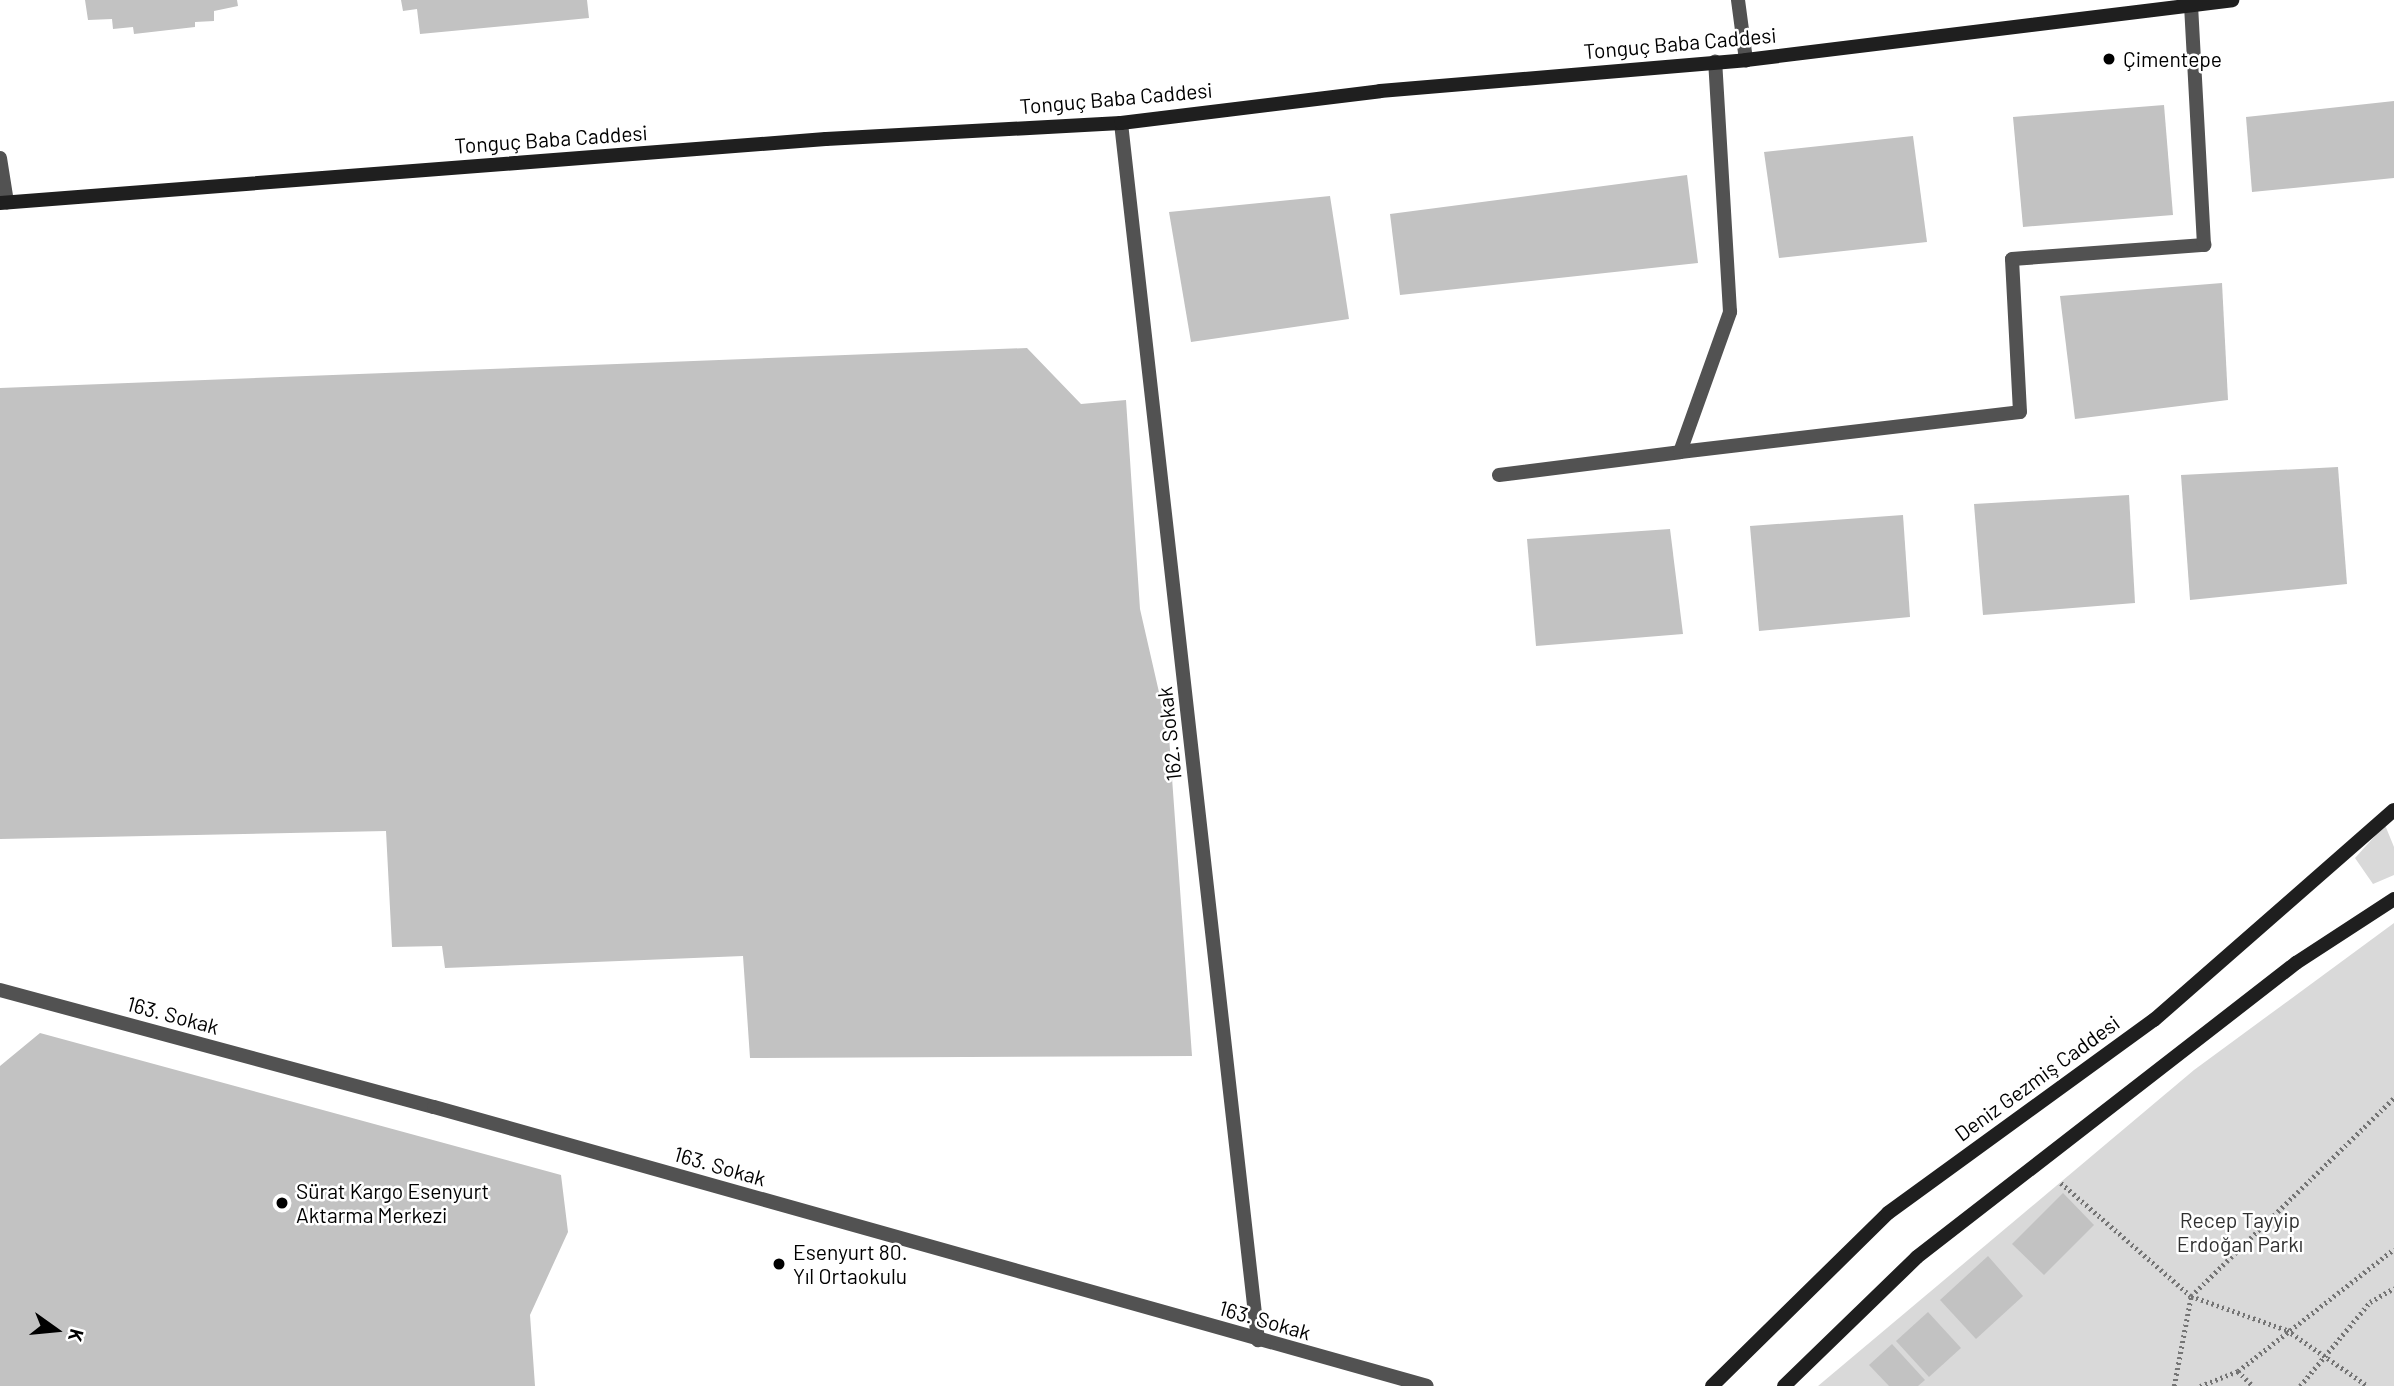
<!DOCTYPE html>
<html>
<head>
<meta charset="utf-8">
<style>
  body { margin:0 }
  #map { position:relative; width:2394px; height:1386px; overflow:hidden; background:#fff; font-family:Barlow,sans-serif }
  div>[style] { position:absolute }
  .green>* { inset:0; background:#d9d9d9 }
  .building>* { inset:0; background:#c2c2c2 }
  .path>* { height:4.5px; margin-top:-2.25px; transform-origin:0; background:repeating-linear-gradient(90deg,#747474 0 2px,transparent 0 5.5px) }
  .lane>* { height:14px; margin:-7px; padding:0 7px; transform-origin:7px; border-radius:7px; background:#525252 }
  .street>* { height:14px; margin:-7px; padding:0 7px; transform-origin:7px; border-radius:7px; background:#525252 }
  .secondary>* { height:14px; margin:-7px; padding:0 7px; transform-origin:7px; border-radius:7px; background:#1f1f1f }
  .dots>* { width:19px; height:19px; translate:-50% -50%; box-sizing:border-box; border:4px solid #fff; border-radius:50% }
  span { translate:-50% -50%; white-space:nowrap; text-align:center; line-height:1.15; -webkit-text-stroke:5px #fff; paint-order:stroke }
  .street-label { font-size:21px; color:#000 }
  .poi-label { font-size:21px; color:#000 }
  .left { translate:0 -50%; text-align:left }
  .park-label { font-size:21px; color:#303030 }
  .north { position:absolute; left:21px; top:1295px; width:70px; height:70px; -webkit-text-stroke:5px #fff; paint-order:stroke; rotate:105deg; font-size:19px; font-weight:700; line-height:28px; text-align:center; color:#000 }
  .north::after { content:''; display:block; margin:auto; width:24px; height:32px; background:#000; clip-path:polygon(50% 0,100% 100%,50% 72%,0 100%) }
</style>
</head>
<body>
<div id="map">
  <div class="green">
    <div style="clip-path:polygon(2385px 825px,2394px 847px,2394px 875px,2373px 884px,2355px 858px)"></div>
    <div style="clip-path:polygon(2394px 923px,2394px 1386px,1818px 1386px,2194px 1070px)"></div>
  </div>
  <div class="building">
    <div style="clip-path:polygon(85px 0,237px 0,238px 6px,214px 11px,214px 21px,195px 22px,195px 27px,134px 34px,133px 27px,113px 29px,112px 19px,88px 20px)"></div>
    <div style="clip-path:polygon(401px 0,587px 0,589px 18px,420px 34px,417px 9px,403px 11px)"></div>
    <div style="clip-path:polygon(2394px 101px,2394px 178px,2252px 192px,2246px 117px)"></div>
    <div style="clip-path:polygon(2164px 105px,2173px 215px,2023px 227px,2013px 117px)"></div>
    <div style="clip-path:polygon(1913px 136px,1927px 242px,1779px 258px,1764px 152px)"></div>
    <div style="clip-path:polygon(1687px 175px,1698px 263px,1400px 295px,1390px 214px)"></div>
    <div style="clip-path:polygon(1330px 196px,1349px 319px,1191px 342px,1169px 212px)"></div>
    <div style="clip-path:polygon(2222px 283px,2228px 400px,2075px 419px,2060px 296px)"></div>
    <div style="clip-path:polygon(1027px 348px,1081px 404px,1126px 400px,1140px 609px,1169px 736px,1192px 1056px,750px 1058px,743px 956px,445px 968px,442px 946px,392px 947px,386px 831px,0 839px,0 388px)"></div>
    <div style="clip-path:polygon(2338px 467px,2347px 584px,2190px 600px,2181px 475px)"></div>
    <div style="clip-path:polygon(2129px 495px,2135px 603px,1983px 615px,1974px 504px)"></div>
    <div style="clip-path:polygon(1903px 515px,1910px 617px,1759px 631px,1750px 526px)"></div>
    <div style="clip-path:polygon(1670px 529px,1683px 634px,1536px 646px,1527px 539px)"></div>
    <div style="clip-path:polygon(40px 1033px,561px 1175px,568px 1232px,530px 1315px,535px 1386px,0 1386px,0 1066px)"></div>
    <div style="clip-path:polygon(2063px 1193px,2094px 1225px,2044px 1275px,2012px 1244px)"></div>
    <div style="clip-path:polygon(1988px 1256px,2023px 1296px,1976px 1339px,1940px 1300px)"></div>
    <div style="clip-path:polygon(1928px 1312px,1961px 1348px,1929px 1377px,1896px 1341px)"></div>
    <div style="clip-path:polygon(1892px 1344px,1925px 1380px,1918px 1386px,1889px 1386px,1869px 1365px)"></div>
  </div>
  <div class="path">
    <div style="left:2061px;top:1183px;width:172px;rotate:41deg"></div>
    <div style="left:2191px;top:1296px;width:102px;rotate:19.5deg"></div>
    <div style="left:2287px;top:1330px;width:98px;rotate:34.7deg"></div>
    <div style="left:2238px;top:1371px;width:198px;rotate:-38deg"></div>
    <div style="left:2174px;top:1386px;width:92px;rotate:-79.3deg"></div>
    <div style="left:2191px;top:1296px;width:284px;rotate:-44.3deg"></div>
    <div style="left:2200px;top:1386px;width:41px;rotate:-21.5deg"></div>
    <div style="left:2238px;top:1371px;width:21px;rotate:45deg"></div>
    <div style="left:2300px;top:1386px;width:109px;rotate:-50.2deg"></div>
    <div style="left:2370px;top:1302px;width:28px;rotate:-30deg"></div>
  </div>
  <div class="lane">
    <div style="left:1738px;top:0;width:61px;rotate:82.4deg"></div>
    <div style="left:1680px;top:452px;width:342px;rotate:-6.7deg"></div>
    <div style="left:2020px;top:412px;width:153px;rotate:-93deg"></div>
    <div style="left:2012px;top:259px;width:193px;rotate:-4.2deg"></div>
    <div style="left:2204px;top:245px;width:239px;rotate:-93.1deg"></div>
    <div style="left:1499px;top:475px;width:182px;rotate:-7.2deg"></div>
    <div style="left:1680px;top:452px;width:149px;rotate:-70.3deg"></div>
    <div style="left:1730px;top:312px;width:251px;rotate:-93.4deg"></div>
  </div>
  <div class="street">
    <div style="left:1121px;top:123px;width:1225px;rotate:83.58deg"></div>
    <div style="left:0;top:158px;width:45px;rotate:81deg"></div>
    <div style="left:0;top:990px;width:449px;rotate:15.1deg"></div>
    <div style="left:434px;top:1107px;width:1031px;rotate:15.69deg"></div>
  </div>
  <div class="secondary">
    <div style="left:0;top:203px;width:828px;rotate:-4.43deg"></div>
    <div style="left:826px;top:139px;width:295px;rotate:-3.1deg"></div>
    <div style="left:1121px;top:123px;width:261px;rotate:-7deg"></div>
    <div style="left:1380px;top:91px;width:367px;rotate:-4.8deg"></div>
    <div style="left:1746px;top:60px;width:490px;rotate:-7deg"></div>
    <div style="left:1712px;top:1386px;width:247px;rotate:-44.5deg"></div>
    <div style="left:1888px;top:1213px;width:329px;rotate:-36deg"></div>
    <div style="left:2154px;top:1020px;width:319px;rotate:-41.2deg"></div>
    <div style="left:1784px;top:1386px;width:185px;rotate:-44.1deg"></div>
    <div style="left:1917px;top:1257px;width:480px;rotate:-37.8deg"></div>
    <div style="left:2296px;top:963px;width:117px;rotate:-33.1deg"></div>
  </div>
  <div class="dots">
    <div style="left:2109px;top:59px;background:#000"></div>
    <div style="left:282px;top:1203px;background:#000"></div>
    <div style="left:779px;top:1264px;background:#000"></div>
  </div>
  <div class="street-label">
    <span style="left:1680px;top:43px;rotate:-5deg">Tonguç Baba Caddesi</span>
    <span style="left:1116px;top:98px;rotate:-5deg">Tonguç Baba Caddesi</span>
    <span style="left:551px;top:139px;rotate:-4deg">Tonguç Baba Caddesi</span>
    <span style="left:1169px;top:734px;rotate:-96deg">162. Sokak</span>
    <span style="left:173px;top:1015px;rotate:15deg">163. Sokak</span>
    <span style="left:2037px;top:1078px;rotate:-36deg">Deniz Gezmiş Caddesi</span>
    <span style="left:720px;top:1166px;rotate:16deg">163. Sokak</span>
    <span style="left:1265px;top:1320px;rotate:16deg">163. Sokak</span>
  </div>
  <div class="poi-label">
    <span class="left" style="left:2123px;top:59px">Çimentepe</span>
    <span class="left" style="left:296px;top:1203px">Sürat Kargo Esenyurt<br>Aktarma Merkezi</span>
    <span class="left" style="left:793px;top:1264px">Esenyurt 80.<br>Yıl Ortaokulu</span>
  </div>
  <div class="park-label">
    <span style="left:2240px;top:1232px">Recep Tayyip<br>Erdoğan Parkı</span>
  </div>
  <div class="north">K</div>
</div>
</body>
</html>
